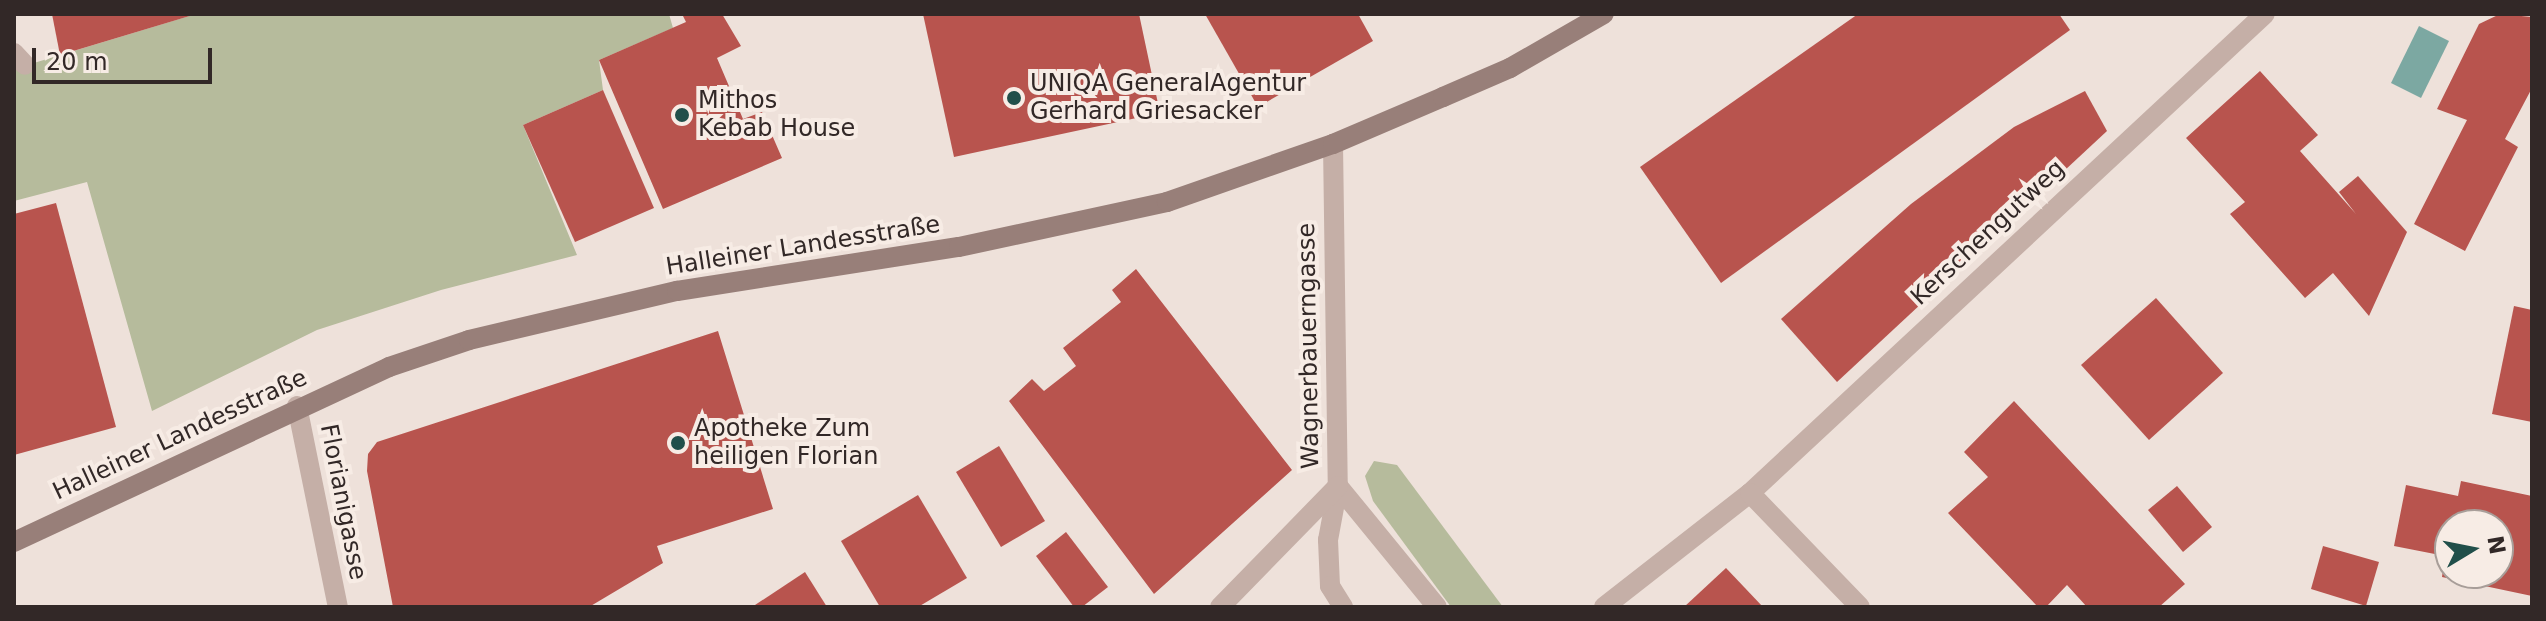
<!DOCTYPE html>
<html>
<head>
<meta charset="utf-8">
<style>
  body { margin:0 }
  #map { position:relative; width:2546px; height:621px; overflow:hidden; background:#eee1da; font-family:"DejaVu Sans",sans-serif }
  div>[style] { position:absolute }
  .green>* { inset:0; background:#b6bb9c }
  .water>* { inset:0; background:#7ca8a2 }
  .building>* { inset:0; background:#b8544e }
  .lane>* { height:20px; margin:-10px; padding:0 10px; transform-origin:10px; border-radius:10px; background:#c5afa7 }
  .street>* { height:20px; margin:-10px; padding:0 10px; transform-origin:10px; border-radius:10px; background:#c5afa7 }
  .secondary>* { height:20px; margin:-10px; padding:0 10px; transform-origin:10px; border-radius:10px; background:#987f79 }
  .dots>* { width:22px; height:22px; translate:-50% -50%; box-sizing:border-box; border:4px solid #f7ece5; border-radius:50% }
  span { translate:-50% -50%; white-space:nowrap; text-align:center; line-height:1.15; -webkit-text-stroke:8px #f7ece5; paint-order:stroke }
  .poi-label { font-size:24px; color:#322827 }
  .left { translate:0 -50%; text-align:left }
  .street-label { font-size:24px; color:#322827 }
  .frame { position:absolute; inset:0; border:16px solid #322827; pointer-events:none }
  .north { position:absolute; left:2434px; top:509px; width:80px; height:80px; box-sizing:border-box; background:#f7ece5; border:2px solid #a89e99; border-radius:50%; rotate:80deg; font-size:22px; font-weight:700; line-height:32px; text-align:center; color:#322827 }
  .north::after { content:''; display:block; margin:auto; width:28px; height:36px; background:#214f4a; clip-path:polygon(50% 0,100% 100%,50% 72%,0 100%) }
  .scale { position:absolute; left:32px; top:48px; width:180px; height:36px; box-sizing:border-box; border:4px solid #322827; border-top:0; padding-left:10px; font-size:24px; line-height:28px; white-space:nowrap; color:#322827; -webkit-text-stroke:6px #f7ece5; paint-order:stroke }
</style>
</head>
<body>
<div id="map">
  <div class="green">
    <div style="clip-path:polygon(196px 14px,669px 14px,673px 28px,599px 60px,603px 90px,523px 125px,577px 255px,441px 290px,317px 330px,152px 411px,87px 182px,14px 201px,14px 69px)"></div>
    <div style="clip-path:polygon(1374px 461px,1397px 465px,1503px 607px,1451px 607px,1373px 501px,1365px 476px)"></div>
  </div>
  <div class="water">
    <div style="clip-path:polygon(2419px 26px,2449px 41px,2421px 98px,2391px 83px)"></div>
  </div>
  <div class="building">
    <div style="clip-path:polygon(52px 14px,193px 14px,193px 15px,60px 55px)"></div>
    <div style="clip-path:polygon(682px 14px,722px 14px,741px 46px,717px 58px,743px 119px,762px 112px,782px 158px,663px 209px,599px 60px,686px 22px)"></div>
    <div style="clip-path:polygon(923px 14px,1139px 14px,1160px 113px,954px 157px)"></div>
    <div style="clip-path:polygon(1205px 14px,1358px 14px,1373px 41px,1258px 107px)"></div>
    <div style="clip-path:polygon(1858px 14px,2059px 14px,2070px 30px,1721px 283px,1640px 167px)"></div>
    <div style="clip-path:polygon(2500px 14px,2532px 17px,2532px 88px,2505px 139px,2518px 147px,2465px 251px,2414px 224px,2467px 120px,2437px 109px,2479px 24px)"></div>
    <div style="clip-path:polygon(2260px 71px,2318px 135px,2300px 151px,2356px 214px,2339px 192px,2358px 176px,2407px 232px,2369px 316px,2333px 273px,2305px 298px,2230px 214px,2245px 202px,2186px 138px)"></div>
    <div style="clip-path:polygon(603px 90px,654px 208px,575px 242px,523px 125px)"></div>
    <div style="clip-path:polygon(2085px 91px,2107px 131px,1837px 382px,1781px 319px,1911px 204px,2014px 127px)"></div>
    <div style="clip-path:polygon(56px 203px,116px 427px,14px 455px,14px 214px)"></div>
    <div style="clip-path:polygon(1136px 269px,1292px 470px,1154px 594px,1009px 401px,1032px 379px,1044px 391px,1076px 366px,1063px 348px,1121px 302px,1112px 290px)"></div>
    <div style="clip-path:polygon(2156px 298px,2223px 373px,2149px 440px,2081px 365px)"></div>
    <div style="clip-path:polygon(2514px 306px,2532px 310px,2532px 422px,2492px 414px)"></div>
    <div style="clip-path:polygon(718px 331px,773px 509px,657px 546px,663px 563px,589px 607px,393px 607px,367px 471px,368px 454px,377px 442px)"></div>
    <div style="clip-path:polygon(2014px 401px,2185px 584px,2159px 607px,2087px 607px,2067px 585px,2046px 607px,2038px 607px,1948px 513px,1988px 477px,1964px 452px)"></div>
    <div style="clip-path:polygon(999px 446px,1045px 521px,1001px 547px,956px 472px)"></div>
    <div style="clip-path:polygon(evenodd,2461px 481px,2532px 496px,2532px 596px,2442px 577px,2445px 556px,2394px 546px,2406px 485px,2458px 496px,2461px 481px,2450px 525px,2498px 525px,2498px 573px,2450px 573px,2450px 525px)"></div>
    <div style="clip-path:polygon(2177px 486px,2212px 527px,2183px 552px,2148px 510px)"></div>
    <div style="clip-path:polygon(918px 495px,967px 578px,918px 607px,880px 607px,841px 541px)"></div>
    <div style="clip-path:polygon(1066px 532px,1108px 587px,1082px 607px,1074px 607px,1036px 556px)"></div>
    <div style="clip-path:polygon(2323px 546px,2379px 562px,2366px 606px,2311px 589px)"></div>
    <div style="clip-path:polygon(1726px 568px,1763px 607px,1684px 607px)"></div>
    <div style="clip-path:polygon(805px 572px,827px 607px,752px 607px)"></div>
  </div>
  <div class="lane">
    <div style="left:1338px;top:486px;width:55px;rotate:100.5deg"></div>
    <div style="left:1328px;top:540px;width:46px;rotate:87.5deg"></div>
    <div style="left:1330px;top:586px;width:25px;rotate:58deg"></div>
  </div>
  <div class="street">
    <div style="left:14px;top:53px;width:16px;rotate:47deg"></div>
    <div style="left:1333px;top:144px;width:342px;rotate:89.2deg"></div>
    <div style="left:1338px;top:486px;width:156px;rotate:50.7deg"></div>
    <div style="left:297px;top:406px;width:205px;rotate:78.5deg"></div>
    <div style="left:1750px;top:493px;width:703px;rotate:-42.93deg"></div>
    <div style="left:1220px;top:607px;width:169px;rotate:-45.7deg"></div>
    <div style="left:1604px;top:607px;width:185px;rotate:-38deg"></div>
    <div style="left:1750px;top:493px;width:158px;rotate:46deg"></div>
  </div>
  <div class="secondary">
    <div style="left:14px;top:542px;width:414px;rotate:-25deg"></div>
    <div style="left:389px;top:367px;width:84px;rotate:-18.6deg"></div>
    <div style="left:469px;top:340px;width:214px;rotate:-13.3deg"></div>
    <div style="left:677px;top:291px;width:285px;rotate:-8.9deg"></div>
    <div style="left:959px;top:247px;width:213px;rotate:-12.2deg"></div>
    <div style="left:1167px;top:202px;width:176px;rotate:-19.3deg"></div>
    <div style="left:1333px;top:144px;width:120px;rotate:-23.1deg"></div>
    <div style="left:1443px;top:97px;width:73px;rotate:-23.4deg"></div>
    <div style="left:1510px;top:68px;width:108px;rotate:-29.9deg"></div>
  </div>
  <div class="dots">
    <div style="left:1014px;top:98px;background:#214f4a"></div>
    <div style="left:682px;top:115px;background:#214f4a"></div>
    <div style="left:678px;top:443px;background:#214f4a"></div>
  </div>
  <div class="poi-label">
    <span class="left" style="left:1030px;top:98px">UNIQA GeneralAgentur<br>Gerhard Griesacker</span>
    <span class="left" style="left:698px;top:115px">Mithos<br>Kebab House</span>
    <span class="left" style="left:694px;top:443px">Apotheke Zum<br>heiligen Florian</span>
  </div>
  <div class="street-label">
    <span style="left:1988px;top:233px;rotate:-43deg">Kerschengutweg</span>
    <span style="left:803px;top:246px;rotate:-9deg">Halleiner Landesstraße</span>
    <span style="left:1309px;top:346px;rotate:-91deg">Wagnerbauerngasse</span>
    <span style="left:180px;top:435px;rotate:-25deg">Halleiner Landesstraße</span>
    <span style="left:343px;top:502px;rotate:79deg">Florianigasse</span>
  </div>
  <div class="frame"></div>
  <div class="north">N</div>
  <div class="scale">20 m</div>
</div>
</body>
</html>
